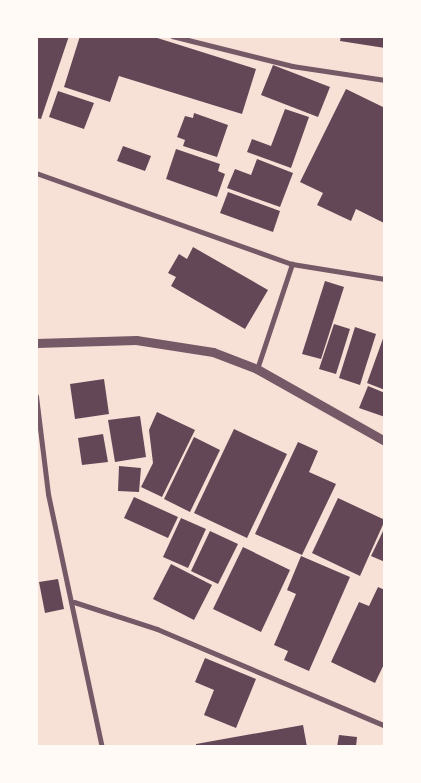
<!DOCTYPE html>
<html>
<head>
<meta charset="utf-8">
<style>
  body { margin:0 }
  #map { position:relative; width:421px; height:783px; overflow:hidden; background:#f7e1d7; font-family:Quicksand,sans-serif }
  div>[style] { position:absolute }
  .building>* { inset:0; background:#644757 }
  .minor>* { height:5px; margin:-2.5px; padding:0 2.5px; transform-origin:2.5px; border-radius:2.5px; background:#755966 }
  .tertiary>* { height:9px; margin:-4.5px; padding:0 4.5px; transform-origin:4.5px; border-radius:4.5px; background:#755966 }
  span { translate:-50% -50%; white-space:nowrap; text-align:center; line-height:1.15; -webkit-text-stroke:5px #fffaf5; paint-order:stroke }
  .frame { position:absolute; inset:0; border:38px solid #fffaf5; pointer-events:none }
</style>
</head>
<body>
<div id="map">
  <div class="building">
    <div style="clip-path:polygon(36px 36px,69px 36px,41px 119px,36px 118px)"></div>
    <div style="clip-path:polygon(80px 36px,151px 36px,256px 69px,242px 114px,119px 76px,110px 102px,64px 87px)"></div>
    <div style="clip-path:polygon(341px 36px,385px 36px,385px 48px,340px 41px)"></div>
    <div style="clip-path:polygon(273px 65px,330px 87px,318px 117px,261px 95px)"></div>
    <div style="clip-path:polygon(346px 89px,385px 108px,384px 223px,356px 209px,351px 221px,317px 205px,323px 193px,300px 182px)"></div>
    <div style="clip-path:polygon(58px 91px,94px 103px,84px 129px,49px 117px)"></div>
    <div style="clip-path:polygon(285px 109px,309px 117px,291px 168px,247px 152px,252px 139px,271px 146px)"></div>
    <div style="clip-path:polygon(194px 113px,228px 125px,217px 157px,183px 146px,185px 140px,177px 137px,185px 116px,193px 118px)"></div>
    <div style="clip-path:polygon(123px 146px,151px 156px,145px 171px,117px 161px)"></div>
    <div style="clip-path:polygon(176px 149px,220px 164px,218px 171px,225px 174px,217px 197px,166px 179px)"></div>
    <div style="clip-path:polygon(257px 159px,293px 173px,280px 207px,227px 188px,235px 169px,251px 175px)"></div>
    <div style="clip-path:polygon(228px 192px,280px 211px,273px 232px,220px 213px)"></div>
    <div style="clip-path:polygon(193px 247px,268px 290px,245px 329px,171px 286px,176px 277px,168px 273px,179px 254px,187px 259px)"></div>
    <div style="clip-path:polygon(325px 281px,344px 287px,321px 359px,302px 354px)"></div>
    <div style="clip-path:polygon(334px 324px,350px 329px,336px 374px,319px 369px)"></div>
    <div style="clip-path:polygon(355px 327px,376px 334px,360px 385px,339px 378px)"></div>
    <div style="clip-path:polygon(385px 333px,385px 390px,367px 383px)"></div>
    <div style="clip-path:polygon(104px 379px,109px 414px,75px 419px,70px 384px)"></div>
    <div style="clip-path:polygon(368px 386px,385px 393px,385px 417px,359px 408px)"></div>
    <div style="clip-path:polygon(157px 412px,195px 430px,162px 497px,141px 487px,153px 463px,149px 430px)"></div>
    <div style="clip-path:polygon(140px 416px,146px 457px,115px 462px,108px 420px)"></div>
    <div style="clip-path:polygon(234px 429px,287px 454px,247px 538px,194px 513px)"></div>
    <div style="clip-path:polygon(103px 434px,108px 462px,82px 465px,78px 438px)"></div>
    <div style="clip-path:polygon(194px 437px,220px 450px,190px 512px,164px 499px)"></div>
    <div style="clip-path:polygon(298px 442px,318px 451px,309px 472px,336px 484px,302px 555px,255px 534px)"></div>
    <div style="clip-path:polygon(119px 466px,141px 468px,139px 492px,118px 491px)"></div>
    <div style="clip-path:polygon(134px 497px,178px 517px,168px 538px,124px 518px)"></div>
    <div style="clip-path:polygon(338px 498px,385px 520px,360px 576px,312px 553px)"></div>
    <div style="clip-path:polygon(181px 518px,206px 529px,188px 568px,163px 557px)"></div>
    <div style="clip-path:polygon(385px 527px,385px 562px,371px 556px)"></div>
    <div style="clip-path:polygon(210px 531px,238px 544px,218px 584px,191px 571px)"></div>
    <div style="clip-path:polygon(243px 547px,290px 570px,261px 632px,213px 609px)"></div>
    <div style="clip-path:polygon(301px 556px,350px 577px,309px 671px,284px 660px,288px 651px,274px 645px,296px 594px,287px 590px)"></div>
    <div style="clip-path:polygon(171px 564px,212px 585px,194px 620px,153px 599px)"></div>
    <div style="clip-path:polygon(58px 579px,64px 609px,45px 613px,39px 582px)"></div>
    <div style="clip-path:polygon(378px 587px,385px 590px,385px 662px,375px 683px,331px 662px,359px 602px,369px 606px)"></div>
    <div style="clip-path:polygon(205px 658px,256px 679px,236px 728px,204px 715px,214px 690px,195px 682px)"></div>
    <div style="clip-path:polygon(303px 725px,307px 747px,196px 747px,196px 744px)"></div>
    <div style="clip-path:polygon(339px 735px,357px 737px,356px 747px,337px 747px)"></div>
  </div>
  <div class="minor">
    <div style="left:172px;top:36px;width:124px;rotate:14deg"></div>
    <div style="left:292px;top:66px;width:94px;rotate:8.6deg"></div>
    <div style="left:36px;top:173px;width:272px;rotate:19.6deg"></div>
    <div style="left:292px;top:264px;width:94px;rotate:9.2deg"></div>
    <div style="left:257px;top:369px;width:111px;rotate:-71.6deg"></div>
    <div style="left:36px;top:396px;width:99px;rotate:83deg"></div>
    <div style="left:48px;top:494px;width:259px;rotate:78deg"></div>
    <div style="left:74px;top:602px;width:87px;rotate:18deg"></div>
    <div style="left:157px;top:629px;width:248px;rotate:23deg"></div>
  </div>
  <div class="tertiary">
    <div style="left:36px;top:343px;width:100px;rotate:-1.7deg"></div>
    <div style="left:136px;top:340px;width:78px;rotate:8.9deg"></div>
    <div style="left:213px;top:352px;width:47px;rotate:21.1deg"></div>
    <div style="left:257px;top:369px;width:147px;rotate:29.4deg"></div>
  </div>
  <div class="frame"></div>
</div>
</body>
</html>
